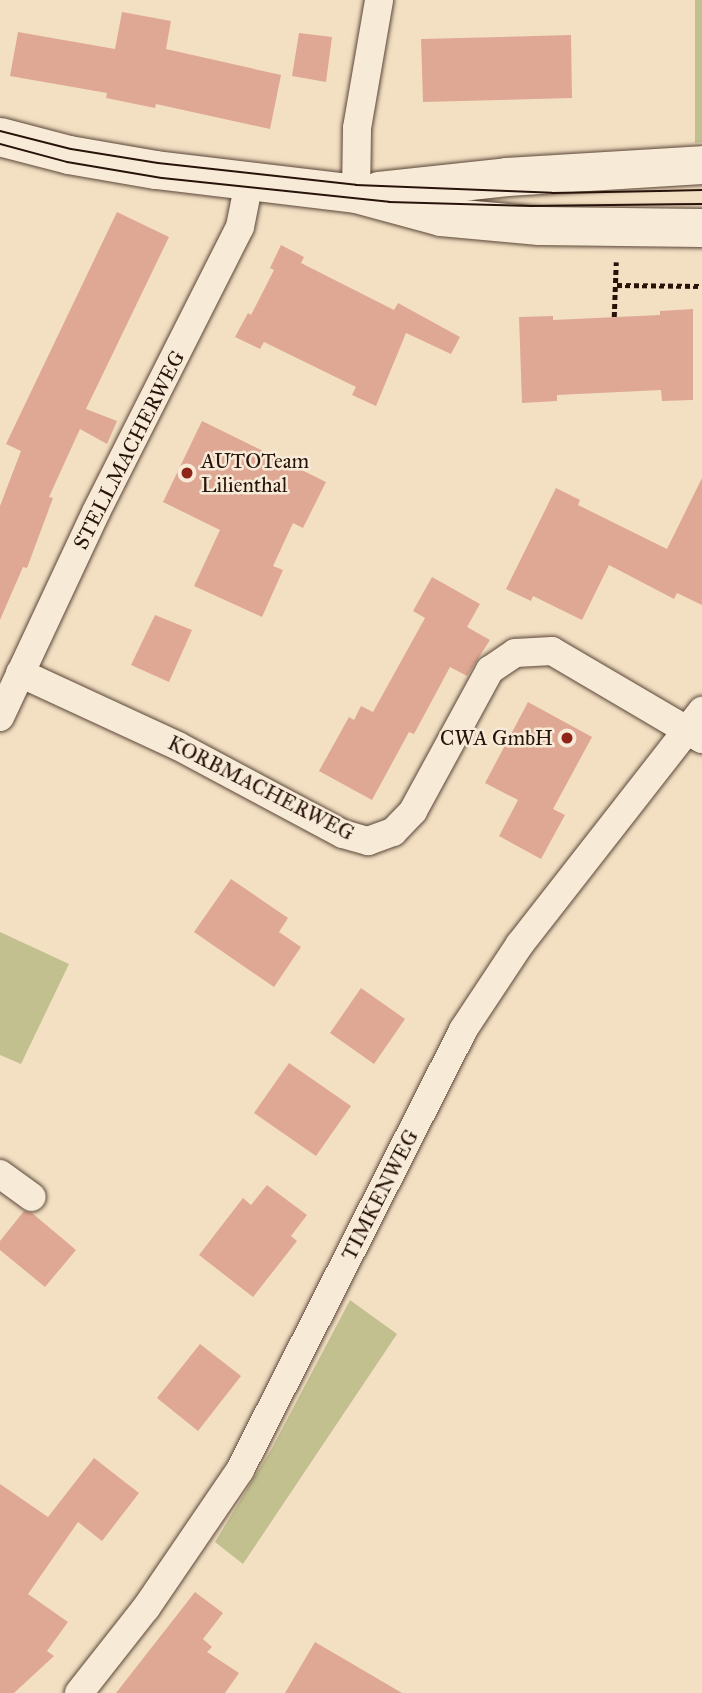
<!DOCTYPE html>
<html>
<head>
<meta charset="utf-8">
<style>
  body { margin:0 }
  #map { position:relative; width:702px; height:1693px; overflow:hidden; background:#f3e0c3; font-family:"IM FELL Great Primer",serif }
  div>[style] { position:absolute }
  .green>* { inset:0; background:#c2c08f }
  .building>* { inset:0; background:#dfa894 }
  .path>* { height:4.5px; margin-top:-2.25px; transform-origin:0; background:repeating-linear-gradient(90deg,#28130a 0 5px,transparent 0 8.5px) }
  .roads { filter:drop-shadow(0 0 2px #5b4638) drop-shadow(0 0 2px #5b4638) }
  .street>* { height:28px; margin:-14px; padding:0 14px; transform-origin:14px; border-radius:14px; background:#f7ebd8 }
  .secondary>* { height:38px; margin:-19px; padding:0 19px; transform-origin:19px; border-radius:19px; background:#f7ebd8 }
  .tram>* { height:2px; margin:-1px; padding:0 1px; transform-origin:1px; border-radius:1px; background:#28130a }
  .dots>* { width:19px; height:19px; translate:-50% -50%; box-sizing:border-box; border:4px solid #f7ebd8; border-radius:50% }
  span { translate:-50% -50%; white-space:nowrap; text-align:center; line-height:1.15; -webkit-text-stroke:5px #f7ebd8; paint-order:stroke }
  .street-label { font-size:21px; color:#28130a }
  .poi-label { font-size:21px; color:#28130a }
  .left { translate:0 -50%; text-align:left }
  .right { translate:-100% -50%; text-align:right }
</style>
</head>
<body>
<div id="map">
  <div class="green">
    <div style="clip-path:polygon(695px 0,702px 0,702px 142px,695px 143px)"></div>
    <div style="clip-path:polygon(0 932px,69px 964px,21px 1064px,0 1055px)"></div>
    <div style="clip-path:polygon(350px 1300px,397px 1334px,243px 1564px,215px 1542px,272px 1448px)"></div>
  </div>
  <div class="building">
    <div style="clip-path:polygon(122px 12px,171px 21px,166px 49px,281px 75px,270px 129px,156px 104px,155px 108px,106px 98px,107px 93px,10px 76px,18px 32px,115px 49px)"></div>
    <div style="clip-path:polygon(299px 33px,332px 37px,326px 82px,292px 76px)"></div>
    <div style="clip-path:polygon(571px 35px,572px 98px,423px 102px,421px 39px)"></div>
    <div style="clip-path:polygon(117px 212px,169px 237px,86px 409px,117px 421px,107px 444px,80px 429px,49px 497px,53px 498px,27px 568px,23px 567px,0 620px,0 506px,21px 451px,6px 444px)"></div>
    <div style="clip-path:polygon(281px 245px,304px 257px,301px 263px,394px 310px,398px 303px,460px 337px,451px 354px,406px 333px,376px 406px,352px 395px,356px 387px,264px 342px,260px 349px,235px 337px,248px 313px,251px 315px,274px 270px,270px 268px)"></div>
    <div style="clip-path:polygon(693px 309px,693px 400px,662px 401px,661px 390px,557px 395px,557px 401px,522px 403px,519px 317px,553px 316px,553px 320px,660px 315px,660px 311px)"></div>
    <div style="clip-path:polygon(202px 421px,326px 482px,303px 528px,293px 523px,273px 566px,283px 570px,262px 617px,194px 586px,220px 530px,163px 502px)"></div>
    <div style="clip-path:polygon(702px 478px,702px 605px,677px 593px,674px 599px,609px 565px,582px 620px,533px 596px,531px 601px,506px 589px,556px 488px,580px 500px,578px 505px,667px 549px)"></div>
    <div style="clip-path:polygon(432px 577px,480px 604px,467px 627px,490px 640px,467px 676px,450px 667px,414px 734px,409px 732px,372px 800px,319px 771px,349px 717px,354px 720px,361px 706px,373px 712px,425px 618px,413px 611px)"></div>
    <div style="clip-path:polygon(155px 615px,192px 630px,169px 682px,131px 665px)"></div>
    <div style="clip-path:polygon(528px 702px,592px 737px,553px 809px,565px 815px,541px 859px,499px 836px,518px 800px,485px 783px)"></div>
    <div style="clip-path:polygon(231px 879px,288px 918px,279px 932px,301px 947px,274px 987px,194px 932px)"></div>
    <div style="clip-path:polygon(361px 988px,405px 1019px,374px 1064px,330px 1033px)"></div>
    <div style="clip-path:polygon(289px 1063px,351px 1106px,316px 1156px,254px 1113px)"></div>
    <div style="clip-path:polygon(267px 1185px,307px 1215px,291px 1236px,297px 1241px,253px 1297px,199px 1255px,243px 1198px,251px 1205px)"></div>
    <div style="clip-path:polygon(24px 1211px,32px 1213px,76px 1250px,45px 1287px,0 1250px,0 1241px)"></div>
    <div style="clip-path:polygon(200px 1344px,241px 1376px,198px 1431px,157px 1398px)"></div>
    <div style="clip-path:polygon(94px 1458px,139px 1493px,102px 1541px,78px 1522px,28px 1594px,68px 1622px,47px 1651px,54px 1656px,14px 1693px,0 1693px,0 1484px,48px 1517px)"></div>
    <div style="clip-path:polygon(195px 1592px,223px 1613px,203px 1639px,212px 1647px,207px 1652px,239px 1673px,225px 1693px,116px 1693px)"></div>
    <div style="clip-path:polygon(315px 1642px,402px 1693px,285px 1693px)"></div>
  </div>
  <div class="path">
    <div style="left:617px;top:285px;width:85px;rotate:0.7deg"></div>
    <div style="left:614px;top:317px;width:55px;rotate:-87.9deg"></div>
  </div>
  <div class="roads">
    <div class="street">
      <div style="left:356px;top:194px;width:66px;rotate:-89.1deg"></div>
      <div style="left:357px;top:128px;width:130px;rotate:-80.2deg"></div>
      <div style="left:20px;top:673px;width:174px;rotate:24.8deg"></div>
      <div style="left:178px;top:746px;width:187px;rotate:28.1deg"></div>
      <div style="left:343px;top:834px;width:26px;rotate:16deg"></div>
      <div style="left:368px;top:841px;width:27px;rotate:-20deg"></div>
      <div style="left:393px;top:832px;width:29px;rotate:-46deg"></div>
      <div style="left:413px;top:811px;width:161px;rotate:-61.4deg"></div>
      <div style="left:490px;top:670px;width:30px;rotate:-34deg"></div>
      <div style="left:515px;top:653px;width:37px;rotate:-3deg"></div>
      <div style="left:552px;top:651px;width:174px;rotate:30.4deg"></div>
      <div style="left:0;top:717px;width:226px;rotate:-64.9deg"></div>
      <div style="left:96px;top:512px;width:319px;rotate:-63.2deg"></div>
      <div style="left:240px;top:227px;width:46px;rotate:-78.7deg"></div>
      <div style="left:0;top:1174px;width:39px;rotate:36deg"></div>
      <div style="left:79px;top:1693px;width:108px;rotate:-51.8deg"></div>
      <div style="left:146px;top:1608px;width:167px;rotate:-55.7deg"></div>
      <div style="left:240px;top:1470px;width:493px;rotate:-63.1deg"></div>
      <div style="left:463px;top:1030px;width:103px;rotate:-56.5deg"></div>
      <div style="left:520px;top:944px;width:296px;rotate:-52deg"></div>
    </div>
    <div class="secondary">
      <div style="left:0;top:137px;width:71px;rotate:14.6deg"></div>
      <div style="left:69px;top:155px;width:88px;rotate:9.8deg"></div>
      <div style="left:156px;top:170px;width:201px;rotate:6.8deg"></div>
      <div style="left:356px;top:194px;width:88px;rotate:15.1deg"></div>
      <div style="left:441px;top:217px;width:99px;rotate:5.2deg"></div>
      <div style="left:540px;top:226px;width:162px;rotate:0.7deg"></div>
      <div style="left:379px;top:191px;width:129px;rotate:-6.2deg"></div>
      <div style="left:507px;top:177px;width:195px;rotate:-3.5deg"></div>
    </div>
  </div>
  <div class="tram">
    <div style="left:0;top:131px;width:73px;rotate:14.2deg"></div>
    <div style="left:71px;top:149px;width:88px;rotate:9.1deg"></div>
    <div style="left:158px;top:163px;width:199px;rotate:6.3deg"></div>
    <div style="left:356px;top:185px;width:196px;rotate:2.3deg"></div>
    <div style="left:552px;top:193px;width:150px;rotate:-1.1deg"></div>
    <div style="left:0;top:144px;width:69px;rotate:15deg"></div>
    <div style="left:67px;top:162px;width:96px;rotate:9.6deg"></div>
    <div style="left:162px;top:178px;width:228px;rotate:6deg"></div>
    <div style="left:389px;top:202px;width:142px;rotate:1.6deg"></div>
    <div style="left:531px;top:206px;width:171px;rotate:-0.7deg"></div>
  </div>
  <div class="dots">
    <div style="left:187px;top:473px;background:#8f2418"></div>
    <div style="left:567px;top:738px;background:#8f2418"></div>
  </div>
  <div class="street-label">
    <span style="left:129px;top:450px;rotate:-63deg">STELLMACHERWEG</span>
    <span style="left:261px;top:788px;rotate:27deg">KORBMACHERWEG</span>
    <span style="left:380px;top:1195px;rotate:-63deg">TIMKENWEG</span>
  </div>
  <div class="poi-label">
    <span class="left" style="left:201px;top:473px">AUTOTeam<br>Lilienthal</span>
    <span class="right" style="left:553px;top:738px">CWA GmbH</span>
  </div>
</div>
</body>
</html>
